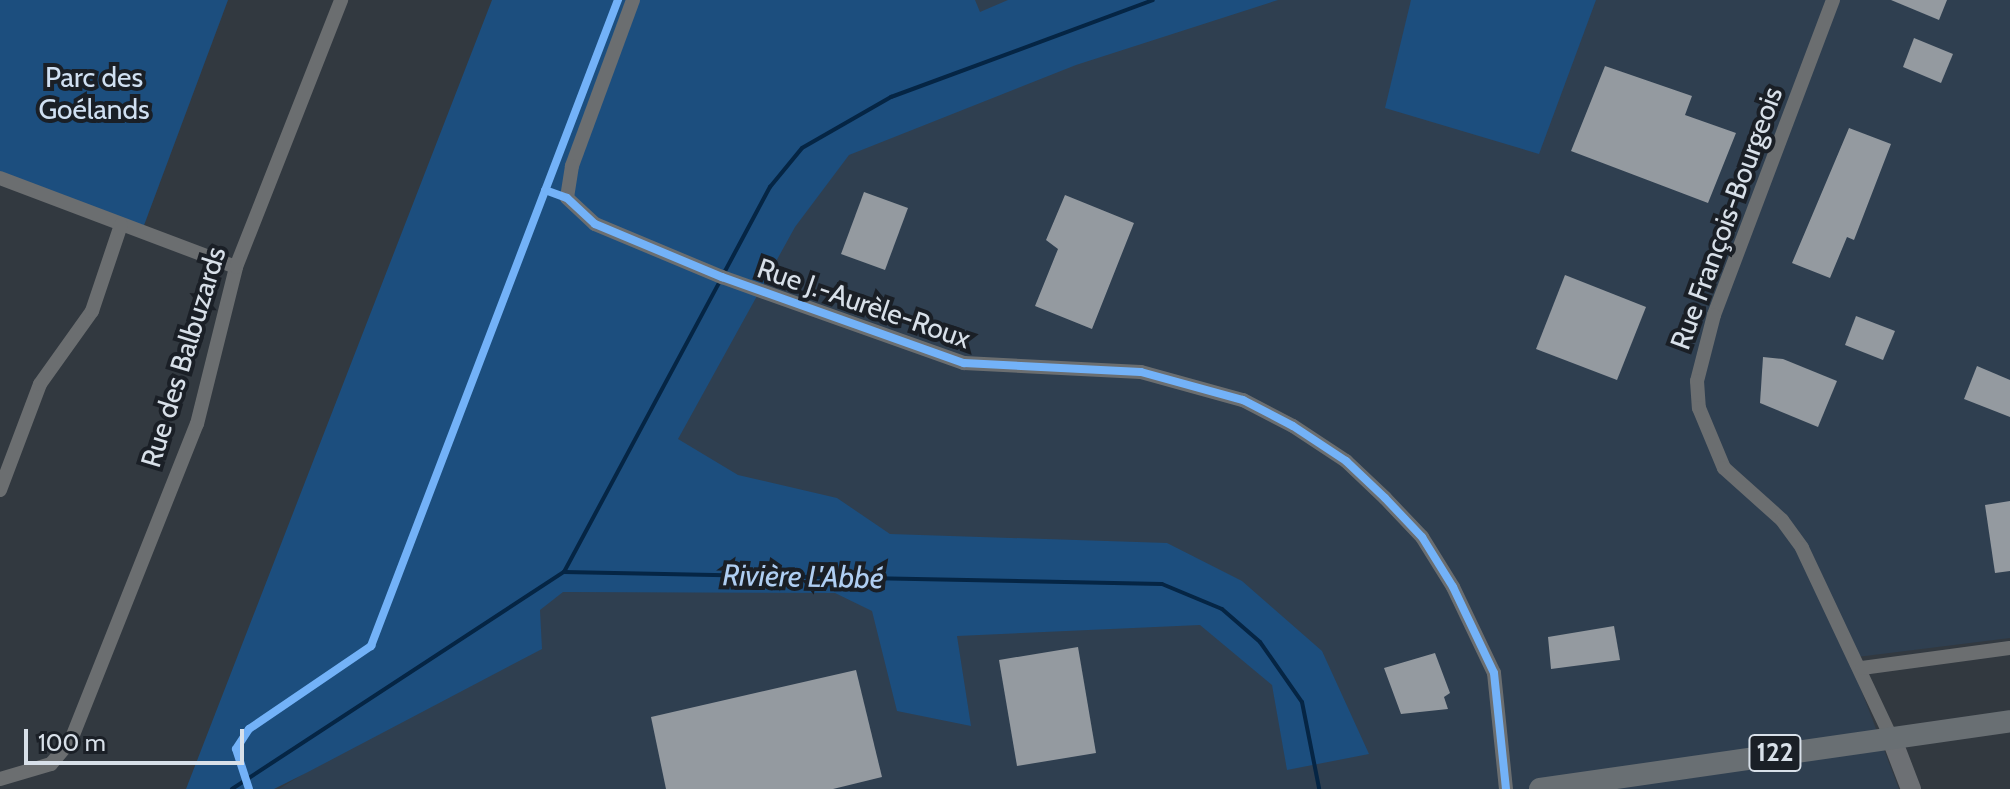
<!DOCTYPE html>
<html>
<head>
<meta charset="utf-8">
<style>
  body { margin:0 }
  #map { position:relative; width:2010px; height:789px; overflow:hidden; background:#323940; font-family:Cabin,sans-serif }
  div>[style] { position:absolute }
  .built>* { inset:0; background:#2f3f50 }
  .green>* { inset:0; background:#1c4e7e }
  .stream>* { height:4px; margin:-2px; padding:0 2px; transform-origin:2px; border-radius:2px; background:#052544 }
  .building>* { inset:0; background:#949aa0 }
  .street>* { height:14px; margin:-7px; padding:0 7px; transform-origin:7px; border-radius:7px; background:#6b6e70 }
  .secondary>* { height:20px; margin:-10px; padding:0 10px; transform-origin:10px; border-radius:10px; background:#6d7074 }
  .primary>* { height:22px; margin:-11px; padding:0 11px; transform-origin:11px; border-radius:11px; background:#696f73 }
  .cycleway>* { height:8px; margin:-4px; padding:0 4px; transform-origin:4px; border-radius:4px; background:#73b2f8 }
  span { translate:-50% -50%; white-space:nowrap; text-align:center; line-height:1.15; -webkit-text-stroke:8px #1a1f26; paint-order:stroke }
  .shield-label span { padding:2px 6px; background:#1a1f26; border:2px solid; border-radius:6px; -webkit-text-stroke-width:0 }
  .shield-label { font-size:26px; color:#d8e0e9; font-weight:700 }
  .park-label { font-size:28px; color:#d0e0f2 }
  .street-label { font-size:28px; color:#d8e0e9 }
  .water-label { font-size:30px; color:#afcef2; font-style:italic }
  .scale { position:absolute; left:24px; top:729px; width:220px; height:36px; box-sizing:border-box; border:4px solid #d8e0e9; border-top:0; padding-left:10px; font-size:24px; line-height:28px; white-space:nowrap; color:#d8e0e9; -webkit-text-stroke:6px #1a1f26; paint-order:stroke }
</style>
</head>
<body>
<div id="map">
  <div class="built">
    <div style="clip-path:polygon(604px 0,2010px 0,2010px 638px,1849px 658px,1899px 789px,279px 789px,308px 771px)"></div>
  </div>
  <div class="green">
    <div style="clip-path:polygon(0 0,228px 0,143px 228px,0 173px)"></div>
    <div style="clip-path:polygon(492px 0,975px 0,980px 12px,1008px 0,1278px 0,1076px 65px,849px 155px,795px 227px,678px 439px,738px 475px,837px 498px,890px 534px,1167px 543px,1242px 581px,1322px 651px,1369px 754px,1287px 770px,1272px 685px,1200px 625px,957px 636px,971px 726px,897px 711px,872px 611px,835px 593px,563px 592px,540px 610px,542px 649px,308px 772px,274px 789px,186px 789px)"></div>
    <div style="clip-path:polygon(1411px 0,1596px 0,1539px 154px,1385px 108px)"></div>
  </div>
  <div class="stream">
    <div style="left:724px;top:273px;width:98px;rotate:-61.9deg"></div>
    <div style="left:770px;top:187px;width:50px;rotate:-50.6deg"></div>
    <div style="left:802px;top:148px;width:103px;rotate:-29.8deg"></div>
    <div style="left:891px;top:97px;width:279px;rotate:-20.3deg"></div>
    <div style="left:564px;top:572px;width:330px;rotate:-61.8deg"></div>
    <div style="left:232px;top:789px;width:397px;rotate:-33.2deg"></div>
    <div style="left:564px;top:572px;width:598px;rotate:1.15deg"></div>
    <div style="left:1162px;top:584px;width:65px;rotate:22.6deg"></div>
    <div style="left:1222px;top:609px;width:50px;rotate:41deg"></div>
    <div style="left:1260px;top:642px;width:73px;rotate:55deg"></div>
    <div style="left:1302px;top:702px;width:88px;rotate:78.8deg"></div>
  </div>
  <div class="building">
    <div style="clip-path:polygon(1891px 0,1947px 0,1939px 20px)"></div>
    <div style="clip-path:polygon(1914px 38px,1953px 54px,1941px 83px,1903px 67px)"></div>
    <div style="clip-path:polygon(1605px 66px,1692px 96px,1685px 115px,1736px 133px,1708px 203px,1571px 151px)"></div>
    <div style="clip-path:polygon(1849px 128px,1891px 144px,1854px 240px,1847px 237px,1830px 278px,1792px 263px)"></div>
    <div style="clip-path:polygon(864px 192px,908px 208px,885px 270px,841px 254px)"></div>
    <div style="clip-path:polygon(1065px 195px,1134px 223px,1092px 329px,1035px 306px,1058px 249px,1046px 240px)"></div>
    <div style="clip-path:polygon(1565px 275px,1646px 307px,1617px 380px,1536px 349px)"></div>
    <div style="clip-path:polygon(1856px 316px,1895px 331px,1883px 360px,1845px 345px)"></div>
    <div style="clip-path:polygon(1763px 357px,1783px 359px,1837px 381px,1818px 427px,1760px 403px)"></div>
    <div style="clip-path:polygon(1977px 366px,2010px 380px,2010px 417px,1964px 399px)"></div>
    <div style="clip-path:polygon(2010px 501px,2010px 571px,1995px 573px,1985px 505px)"></div>
    <div style="clip-path:polygon(1614px 626px,1620px 660px,1551px 669px,1548px 637px)"></div>
    <div style="clip-path:polygon(1078px 647px,1096px 753px,1017px 766px,999px 660px)"></div>
    <div style="clip-path:polygon(1435px 653px,1450px 693px,1444px 697px,1448px 709px,1401px 714px,1384px 668px)"></div>
    <div style="clip-path:polygon(856px 670px,882px 777px,833px 789px,666px 789px,651px 717px)"></div>
  </div>
  <div class="street">
    <div style="left:633px;top:0;width:177px;rotate:110.2deg"></div>
    <div style="left:572px;top:166px;width:32px;rotate:99deg"></div>
    <div style="left:567px;top:198px;width:38px;rotate:43deg"></div>
    <div style="left:595px;top:224px;width:138px;rotate:22.7deg"></div>
    <div style="left:722px;top:277px;width:257px;rotate:19.6deg"></div>
    <div style="left:964px;top:363px;width:177px;rotate:2.9deg"></div>
    <div style="left:1141px;top:372px;width:106px;rotate:15.4deg"></div>
    <div style="left:1243px;top:400px;width:56px;rotate:27.5deg"></div>
    <div style="left:1293px;top:426px;width:64px;rotate:33.4deg"></div>
    <div style="left:1346px;top:461px;width:54px;rotate:43.5deg"></div>
    <div style="left:1385px;top:498px;width:54px;rotate:46.5deg"></div>
    <div style="left:1422px;top:537px;width:59px;rotate:58.2deg"></div>
    <div style="left:1453px;top:587px;width:95px;rotate:64.5deg"></div>
    <div style="left:1494px;top:673px;width:117px;rotate:84.1deg"></div>
    <div style="left:1833px;top:0;width:337px;rotate:110.7deg"></div>
    <div style="left:1714px;top:315px;width:68px;rotate:104.4deg"></div>
    <div style="left:1697px;top:381px;width:27px;rotate:86deg"></div>
    <div style="left:1699px;top:408px;width:65px;rotate:67.4deg"></div>
    <div style="left:1724px;top:468px;width:78px;rotate:41.9deg"></div>
    <div style="left:1782px;top:520px;width:34px;rotate:54deg"></div>
    <div style="left:1802px;top:548px;width:209px;rotate:64.8deg"></div>
    <div style="left:0;top:178px;width:252px;rotate:20.7deg"></div>
    <div style="left:0;top:490px;width:113px;rotate:-69.3deg"></div>
    <div style="left:40px;top:384px;width:90px;rotate:-54.5deg"></div>
    <div style="left:92px;top:311px;width:91px;rotate:-71.4deg"></div>
    <div style="left:1862px;top:668px;width:149px;rotate:-7.7deg"></div>
    <div style="left:0;top:779px;width:53px;rotate:-16.4deg"></div>
    <div style="left:51px;top:764px;width:31px;rotate:-50deg"></div>
    <div style="left:71px;top:740px;width:340px;rotate:-68.3deg"></div>
    <div style="left:197px;top:424px;width:162px;rotate:-76deg"></div>
    <div style="left:236px;top:267px;width:287px;rotate:-68.5deg"></div>
  </div>
  <div class="secondary">
    <div style="left:1891px;top:737px;width:56px;rotate:69deg"></div>
  </div>
  <div class="primary">
    <div style="left:1540px;top:789px;width:475px;rotate:-8.2deg"></div>
  </div>
  <div class="cycleway">
    <div style="left:545px;top:190px;width:23px;rotate:20deg"></div>
    <div style="left:567px;top:198px;width:38px;rotate:43deg"></div>
    <div style="left:595px;top:224px;width:138px;rotate:22.7deg"></div>
    <div style="left:722px;top:277px;width:257px;rotate:19.6deg"></div>
    <div style="left:964px;top:363px;width:177px;rotate:2.9deg"></div>
    <div style="left:1141px;top:372px;width:106px;rotate:15.4deg"></div>
    <div style="left:1243px;top:400px;width:56px;rotate:27.5deg"></div>
    <div style="left:1293px;top:426px;width:64px;rotate:33.4deg"></div>
    <div style="left:1346px;top:461px;width:54px;rotate:43.5deg"></div>
    <div style="left:1385px;top:498px;width:54px;rotate:46.5deg"></div>
    <div style="left:1422px;top:537px;width:59px;rotate:58.2deg"></div>
    <div style="left:1453px;top:587px;width:95px;rotate:64.5deg"></div>
    <div style="left:1494px;top:673px;width:117px;rotate:84.1deg"></div>
    <div style="left:249px;top:789px;width:42px;rotate:-108deg"></div>
    <div style="left:236px;top:749px;width:24px;rotate:-57deg"></div>
    <div style="left:249px;top:729px;width:148px;rotate:-34.2deg"></div>
    <div style="left:371px;top:646px;width:692px;rotate:-69.08deg"></div>
  </div>
  <div class="shield-label">
    <span style="left:1775px;top:753px">122</span>
  </div>
  <div class="park-label">
    <span style="left:94px;top:93px">Parc des<br>Goélands</span>
  </div>
  <div class="street-label">
    <span style="left:1726px;top:218px;rotate:-70deg">Rue François-Bourgeois</span>
    <span style="left:864px;top:303px;rotate:19deg">Rue J.-Aurèle-Roux</span>
    <span style="left:183px;top:357px;rotate:-73deg">Rue des Balbuzards</span>
  </div>
  <div class="water-label">
    <span style="left:803px;top:577px;rotate:1deg">Rivière L'Abbé</span>
  </div>
  <div class="scale">100 m</div>
</div>
</body>
</html>
